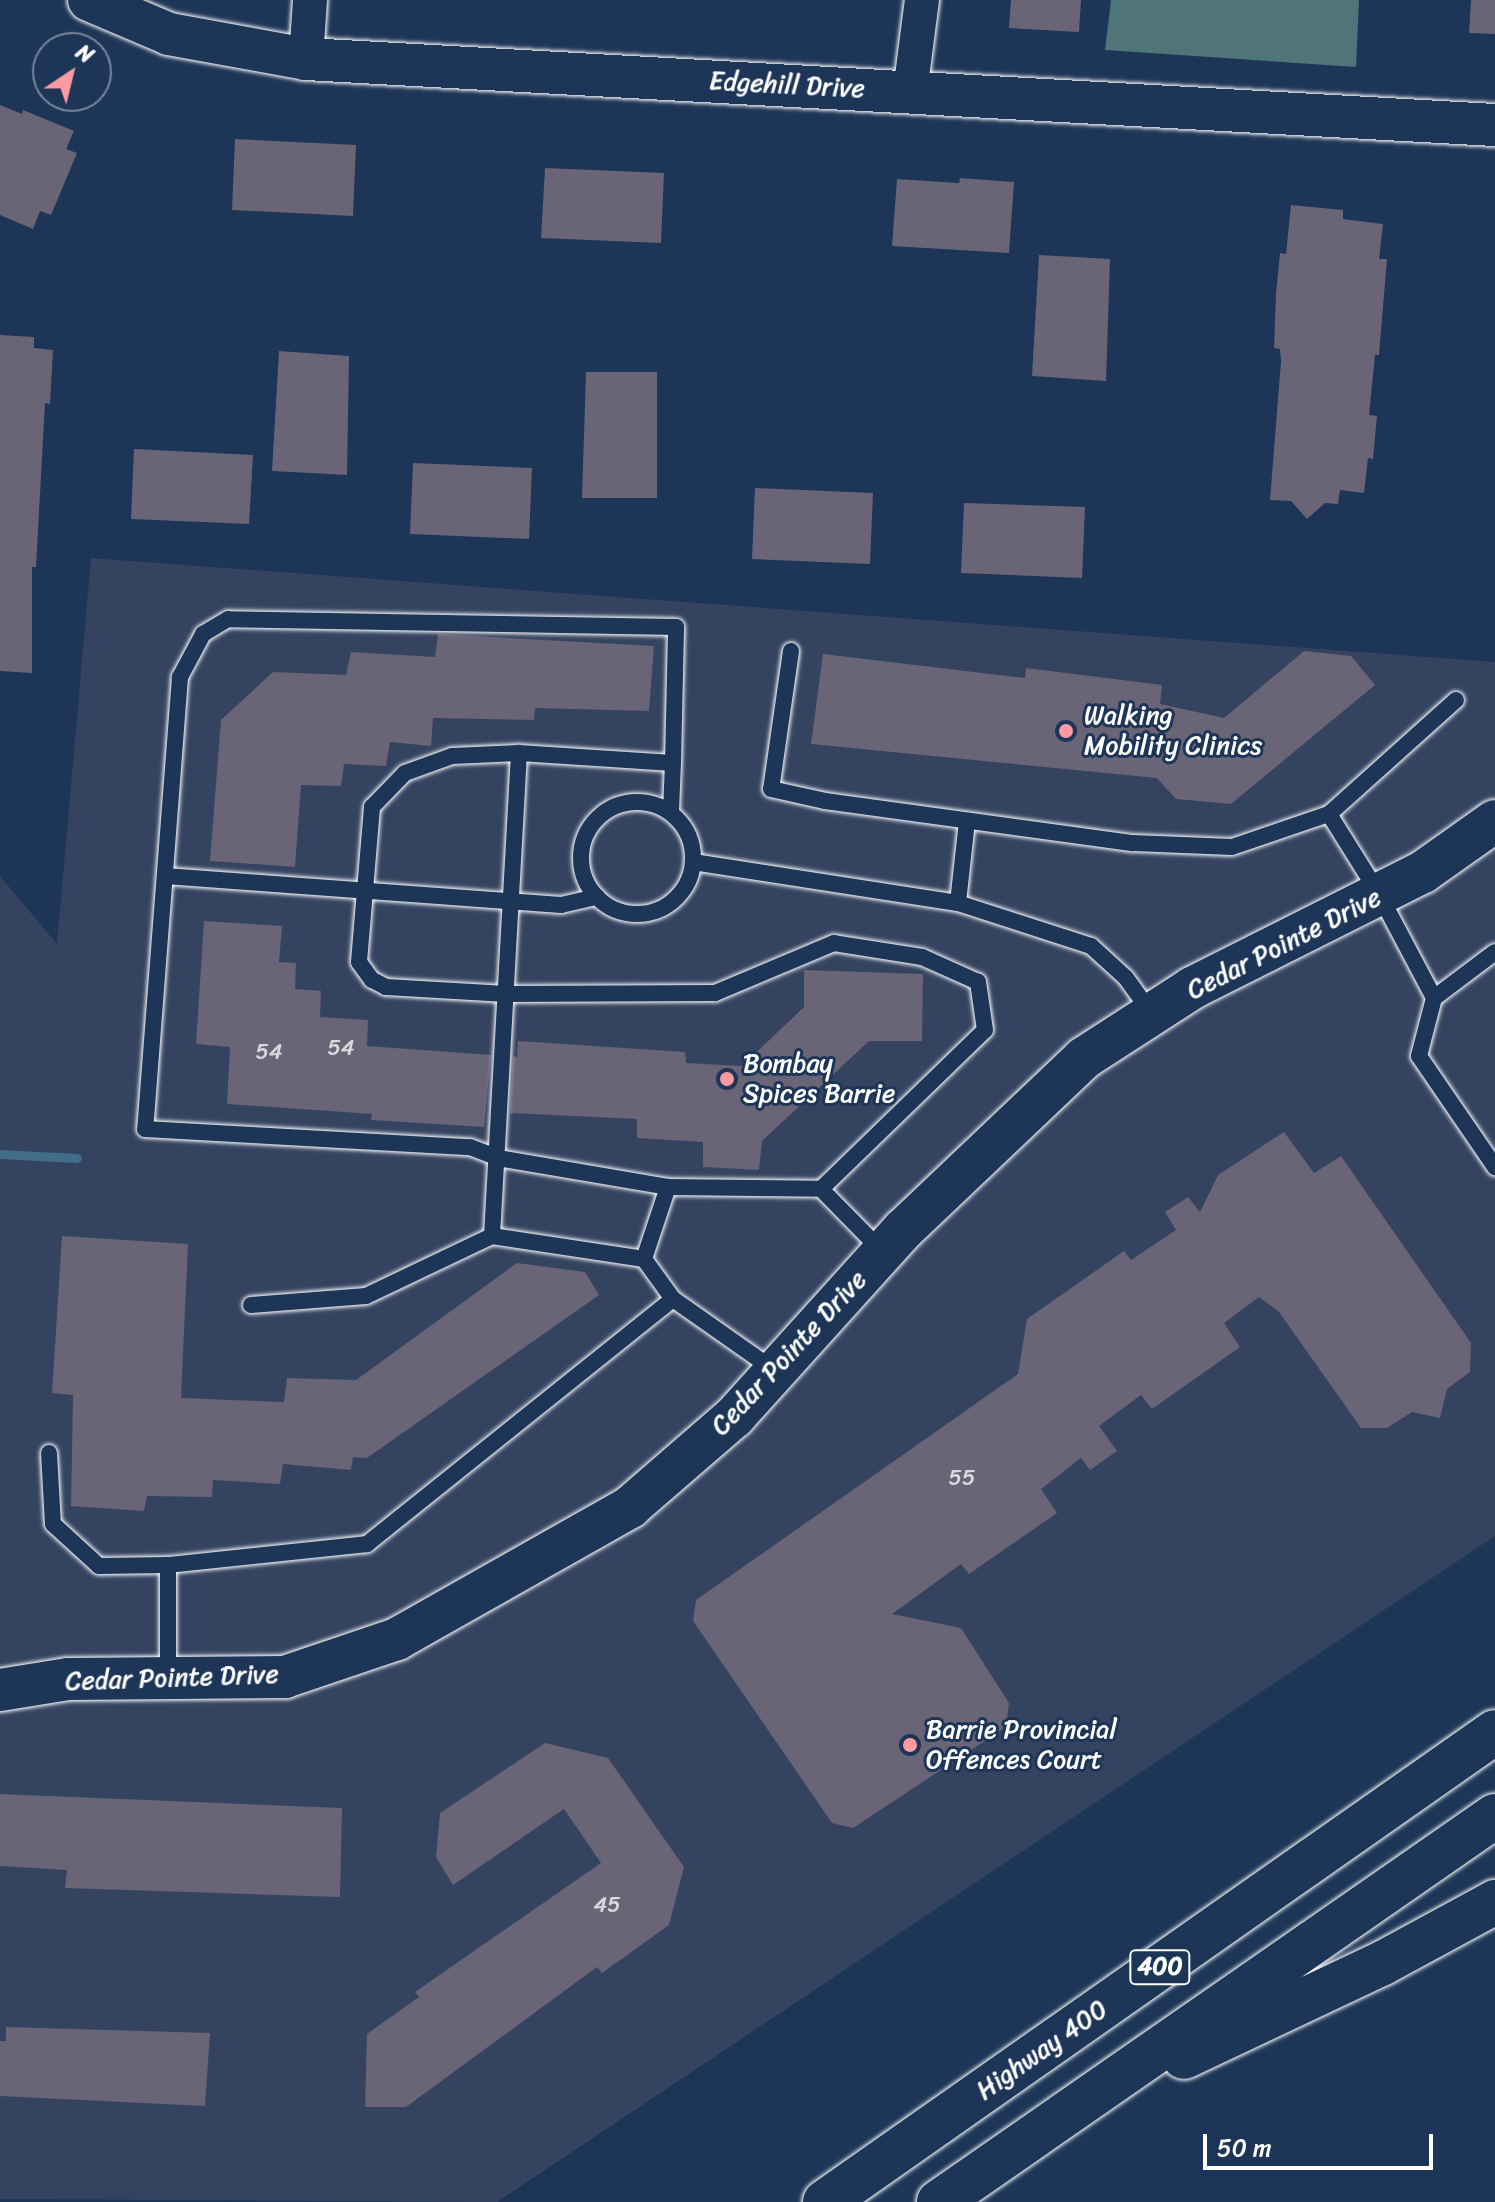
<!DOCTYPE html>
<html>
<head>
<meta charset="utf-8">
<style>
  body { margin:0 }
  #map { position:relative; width:1495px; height:2202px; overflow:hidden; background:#1d3557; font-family:Sriracha,sans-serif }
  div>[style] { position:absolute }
  .built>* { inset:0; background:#344360 }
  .green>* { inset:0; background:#4f7578 }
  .stream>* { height:9px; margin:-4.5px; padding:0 4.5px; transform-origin:4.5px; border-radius:4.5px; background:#426d89 }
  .building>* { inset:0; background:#696476 }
  .roads { filter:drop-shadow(0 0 2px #fff) drop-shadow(0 0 2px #fff) }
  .service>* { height:16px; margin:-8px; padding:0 8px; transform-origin:8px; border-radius:8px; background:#1d3557 }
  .service>.ring { margin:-8px; padding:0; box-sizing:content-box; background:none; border:16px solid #1d3557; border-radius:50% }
  .minor>* { height:34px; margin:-17px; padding:0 17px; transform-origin:17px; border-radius:17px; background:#1d3557 }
  .tertiary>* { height:42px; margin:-21px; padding:0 21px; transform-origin:21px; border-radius:21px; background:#1d3557 }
  .motorway>* { height:44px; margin:-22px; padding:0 22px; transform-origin:22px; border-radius:22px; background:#1d3557 }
  .dots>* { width:22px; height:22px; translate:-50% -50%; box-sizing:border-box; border:4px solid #1d3557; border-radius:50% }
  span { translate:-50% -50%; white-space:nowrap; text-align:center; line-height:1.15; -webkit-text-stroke:6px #1d3557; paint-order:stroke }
  .number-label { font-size:22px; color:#dad8dd }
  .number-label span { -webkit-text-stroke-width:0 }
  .shield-label span { padding:2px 6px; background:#1d3557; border:2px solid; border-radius:6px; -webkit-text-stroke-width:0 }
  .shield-label { font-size:24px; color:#fff; font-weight:700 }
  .street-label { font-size:26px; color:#fff }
  .poi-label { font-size:26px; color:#fff }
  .left { translate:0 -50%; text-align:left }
  .north { position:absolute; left:32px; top:32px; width:80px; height:80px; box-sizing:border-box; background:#1d3557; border:2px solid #77869a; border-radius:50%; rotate:35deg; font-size:22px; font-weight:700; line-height:32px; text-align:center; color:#fff }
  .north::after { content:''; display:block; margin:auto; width:28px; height:36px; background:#ff9aa2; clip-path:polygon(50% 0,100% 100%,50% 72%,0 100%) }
  .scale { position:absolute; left:1203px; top:2134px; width:230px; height:36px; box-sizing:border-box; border:4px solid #fff; border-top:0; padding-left:10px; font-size:24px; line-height:28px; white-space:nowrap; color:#fff; -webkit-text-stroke:6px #1d3557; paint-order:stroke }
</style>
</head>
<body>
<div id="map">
  <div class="built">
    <div style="clip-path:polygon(91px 558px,1495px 662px,1495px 1536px,497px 2202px,0 2199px,0 876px,57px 944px)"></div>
  </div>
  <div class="green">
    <div style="clip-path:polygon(1111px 0,1359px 0,1356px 67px,1105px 50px)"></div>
  </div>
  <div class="stream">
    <div style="left:0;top:1154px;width:77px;rotate:3deg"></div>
  </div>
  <div class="building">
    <div style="clip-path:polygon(1011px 0,1081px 0,1079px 32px,1009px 28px)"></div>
    <div style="clip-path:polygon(1471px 0,1495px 0,1495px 34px,1469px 33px)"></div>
    <div style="clip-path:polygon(0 105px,22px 114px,23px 110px,74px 131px,66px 149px,77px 153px,51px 215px,40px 211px,33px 229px,0 215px)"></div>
    <div style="clip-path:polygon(235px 139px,356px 145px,353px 216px,232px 210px)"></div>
    <div style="clip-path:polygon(545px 168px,664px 173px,661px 243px,541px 238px)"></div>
    <div style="clip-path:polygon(960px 178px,1014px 182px,1009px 253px,892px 246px,897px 179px,959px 183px)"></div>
    <div style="clip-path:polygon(1291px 205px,1343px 210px,1343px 219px,1383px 224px,1379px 259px,1387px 259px,1379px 355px,1375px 355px,1369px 415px,1377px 416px,1373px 459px,1368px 458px,1364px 493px,1340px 490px,1338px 504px,1325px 503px,1307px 519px,1291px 501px,1270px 500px,1281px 361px,1280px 349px,1274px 348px,1276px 294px,1280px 253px,1286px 254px)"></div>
    <div style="clip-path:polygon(1039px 255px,1110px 259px,1106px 381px,1032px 376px)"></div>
    <div style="clip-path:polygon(0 335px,34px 337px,34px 348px,53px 350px,50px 404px,45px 403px,36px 567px,32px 567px,32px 673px,0 671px)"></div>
    <div style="clip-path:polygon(279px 351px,349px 356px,347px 475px,272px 471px)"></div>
    <div style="clip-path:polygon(586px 372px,657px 372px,657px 498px,582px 498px)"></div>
    <div style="clip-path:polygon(134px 449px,253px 455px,249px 524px,131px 519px)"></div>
    <div style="clip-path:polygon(413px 463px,532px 468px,529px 539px,410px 534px)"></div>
    <div style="clip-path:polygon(755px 488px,873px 493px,870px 564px,752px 559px)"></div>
    <div style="clip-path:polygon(964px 503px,1085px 507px,1082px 578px,961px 573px)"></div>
    <div style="clip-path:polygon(438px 634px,654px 646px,649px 711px,535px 708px,534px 720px,433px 718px,431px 746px,390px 742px,386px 766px,344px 764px,341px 786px,301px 785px,295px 867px,210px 861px,221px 720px,273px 672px,346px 675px,351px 652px,435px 657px)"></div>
    <div style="clip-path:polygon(1304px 651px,1351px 656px,1375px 685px,1231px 804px,1176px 799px,1157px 778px,811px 744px,823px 654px,1025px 678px,1026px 668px,1162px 685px,1160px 704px,1224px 718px)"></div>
    <div style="clip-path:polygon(204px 921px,282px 926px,279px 962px,296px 963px,295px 989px,321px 991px,320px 1017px,368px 1020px,367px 1046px,491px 1055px,484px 1127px,371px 1120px,372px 1114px,227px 1104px,230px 1047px,196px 1044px)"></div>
    <div style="clip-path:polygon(804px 970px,923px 974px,922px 1041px,869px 1041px,762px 1141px,759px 1170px,703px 1167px,703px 1142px,637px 1138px,637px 1119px,510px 1113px,513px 1056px,517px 1057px,518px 1041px,685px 1052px,686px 1063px,742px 1066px,804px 1007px)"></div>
    <div style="clip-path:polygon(1284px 1132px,1314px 1173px,1341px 1156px,1471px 1343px,1470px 1372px,1447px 1389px,1440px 1418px,1412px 1412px,1387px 1428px,1361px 1428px,1279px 1312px,1259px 1297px,1224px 1323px,1240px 1347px,1152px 1409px,1141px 1395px,1099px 1426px,1117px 1451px,1090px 1470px,1081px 1458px,1041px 1489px,1057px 1513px,969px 1574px,961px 1564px,892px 1614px,961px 1628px,1009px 1703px,1006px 1727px,853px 1828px,832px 1823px,693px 1621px,696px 1600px,1018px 1374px,1027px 1319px,1124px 1251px,1131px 1260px,1176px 1230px,1165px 1212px,1188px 1197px,1200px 1212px,1218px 1175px)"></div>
    <div style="clip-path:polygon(62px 1236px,188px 1244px,181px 1398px,284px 1402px,287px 1378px,356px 1380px,517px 1263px,585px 1272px,599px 1295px,367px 1458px,353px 1457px,351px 1470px,283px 1464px,280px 1484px,213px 1480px,212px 1497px,147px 1496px,144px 1511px,71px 1506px,73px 1395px,52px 1393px)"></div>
    <div style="clip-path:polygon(545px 1743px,608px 1758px,684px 1867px,669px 1925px,602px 1973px,597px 1967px,406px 2107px,365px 2107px,367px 2034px,419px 1997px,415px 1992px,601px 1863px,564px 1809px,453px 1885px,436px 1857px,440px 1813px)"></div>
    <div style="clip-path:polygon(0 1794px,342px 1808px,340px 1897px,65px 1888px,67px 1870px,0 1866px)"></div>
    <div style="clip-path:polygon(6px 2027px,210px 2033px,205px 2106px,0 2096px,0 2041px,6px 2041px)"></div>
  </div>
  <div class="roads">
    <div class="service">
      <div style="left:791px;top:651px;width:139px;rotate:98.2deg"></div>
      <div style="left:771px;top:789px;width:55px;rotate:12.5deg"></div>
      <div style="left:825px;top:801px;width:311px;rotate:7.8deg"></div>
      <div style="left:1133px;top:843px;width:99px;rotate:2.3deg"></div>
      <div style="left:1232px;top:847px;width:102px;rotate:-18.8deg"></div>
      <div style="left:1456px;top:700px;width:171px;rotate:138.1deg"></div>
      <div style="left:1329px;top:814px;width:94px;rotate:58deg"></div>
      <div style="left:1379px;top:894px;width:118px;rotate:62.1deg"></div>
      <div style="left:1434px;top:998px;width:76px;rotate:-37deg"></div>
      <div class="ring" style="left:581px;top:802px;width:96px;height:96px"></div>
      <div style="left:671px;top:812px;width:49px;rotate:-87.7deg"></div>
      <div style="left:673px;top:763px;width:136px;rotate:-88.7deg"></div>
      <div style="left:676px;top:627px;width:448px;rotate:-179deg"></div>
      <div style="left:228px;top:619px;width:29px;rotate:149deg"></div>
      <div style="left:203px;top:634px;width:49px;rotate:118.1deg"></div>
      <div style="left:180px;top:677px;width:453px;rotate:94.4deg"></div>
      <div style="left:145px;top:1129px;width:325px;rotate:3.2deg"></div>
      <div style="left:470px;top:1147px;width:30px;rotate:21deg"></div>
      <div style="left:498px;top:1158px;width:172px;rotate:9.7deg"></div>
      <div style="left:668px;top:1187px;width:153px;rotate:0.7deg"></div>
      <div style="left:821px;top:1189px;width:228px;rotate:-44.1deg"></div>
      <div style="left:985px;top:1030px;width:49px;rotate:-98.3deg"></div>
      <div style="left:978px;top:982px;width:61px;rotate:-155.9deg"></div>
      <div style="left:922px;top:957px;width:89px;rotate:-171deg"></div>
      <div style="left:834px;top:943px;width:129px;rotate:157.2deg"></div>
      <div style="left:715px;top:993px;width:209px;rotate:179.7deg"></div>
      <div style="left:506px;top:994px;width:120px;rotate:-176.7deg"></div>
      <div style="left:386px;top:987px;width:16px;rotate:-153deg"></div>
      <div style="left:372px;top:980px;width:22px;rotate:-126deg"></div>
      <div style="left:359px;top:962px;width:156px;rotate:-85.2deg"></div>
      <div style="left:372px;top:807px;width:47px;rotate:-45.9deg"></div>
      <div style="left:405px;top:773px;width:50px;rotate:-19.9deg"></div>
      <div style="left:452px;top:756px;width:67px;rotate:-2.6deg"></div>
      <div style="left:519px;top:753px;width:154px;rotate:3.7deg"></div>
      <div style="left:967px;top:821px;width:82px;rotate:96.3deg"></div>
      <div style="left:958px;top:903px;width:140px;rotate:17.9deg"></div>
      <div style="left:1091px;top:946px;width:47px;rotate:42.4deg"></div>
      <div style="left:1126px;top:978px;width:44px;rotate:54.2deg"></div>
      <div style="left:693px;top:862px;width:268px;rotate:8.8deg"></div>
      <div style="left:165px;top:876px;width:397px;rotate:4.2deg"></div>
      <div style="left:561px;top:905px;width:37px;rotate:-13deg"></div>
      <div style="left:1434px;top:998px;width:60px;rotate:104.5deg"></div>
      <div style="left:1419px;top:1056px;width:135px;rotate:55.6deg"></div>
      <div style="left:821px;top:1189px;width:86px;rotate:45.5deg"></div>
      <div style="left:492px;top:1236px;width:484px;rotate:-86.8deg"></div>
      <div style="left:644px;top:1259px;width:76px;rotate:-71.6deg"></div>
      <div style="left:251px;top:1305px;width:115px;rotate:-4.5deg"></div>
      <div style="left:366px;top:1296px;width:140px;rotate:-25.5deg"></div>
      <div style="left:492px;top:1236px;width:154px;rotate:8.6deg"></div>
      <div style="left:644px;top:1259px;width:49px;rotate:54.1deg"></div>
      <div style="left:673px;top:1299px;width:123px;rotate:35.1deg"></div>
      <div style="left:49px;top:1453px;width:71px;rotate:86.8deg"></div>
      <div style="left:53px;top:1524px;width:62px;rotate:42.4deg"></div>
      <div style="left:99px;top:1566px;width:69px;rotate:-0.8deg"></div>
      <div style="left:168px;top:1565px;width:200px;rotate:-6deg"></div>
      <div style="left:367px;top:1544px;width:392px;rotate:-38.7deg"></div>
      <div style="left:168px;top:1565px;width:111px;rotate:90deg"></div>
    </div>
    <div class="minor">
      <div style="left:306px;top:59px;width:59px;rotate:-86.1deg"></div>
      <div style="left:910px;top:92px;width:93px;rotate:-82.6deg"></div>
    </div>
    <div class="tertiary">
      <div style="left:89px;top:0;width:87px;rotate:23deg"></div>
      <div style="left:169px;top:34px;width:139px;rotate:10.3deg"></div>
      <div style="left:306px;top:59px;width:1191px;rotate:3.18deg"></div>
      <div style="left:0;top:1690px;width:69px;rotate:-9.2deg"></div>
      <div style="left:68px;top:1679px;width:217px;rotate:-0.5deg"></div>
      <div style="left:285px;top:1677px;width:118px;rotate:-18.7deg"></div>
      <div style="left:397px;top:1639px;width:268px;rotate:-29.5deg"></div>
      <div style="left:630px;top:1507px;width:138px;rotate:-40.9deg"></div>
      <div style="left:734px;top:1417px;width:253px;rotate:-47.9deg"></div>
      <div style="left:904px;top:1229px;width:248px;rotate:-43.5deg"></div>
      <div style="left:1084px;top:1058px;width:129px;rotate:-32.9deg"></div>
      <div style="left:1192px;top:988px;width:258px;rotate:-26.7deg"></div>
      <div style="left:1423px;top:872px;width:88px;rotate:-35.3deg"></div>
    </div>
    <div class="motorway">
      <div style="left:1184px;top:2057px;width:218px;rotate:-25.3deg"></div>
      <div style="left:1381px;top:1964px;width:130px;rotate:-28.5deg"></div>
      <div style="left:825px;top:2202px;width:818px;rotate:-35.05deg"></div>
      <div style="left:939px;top:2202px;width:677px;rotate:-34.77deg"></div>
    </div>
  </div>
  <div class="dots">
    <div style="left:1066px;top:731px;background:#ff9aa2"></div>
    <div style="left:727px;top:1079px;background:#ff9aa2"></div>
    <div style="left:910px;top:1745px;background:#ff9aa2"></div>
  </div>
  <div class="number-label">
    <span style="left:341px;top:1048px">54</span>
    <span style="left:269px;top:1052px">54</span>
    <span style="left:962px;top:1478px">55</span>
    <span style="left:607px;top:1905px">45</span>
  </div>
  <div class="shield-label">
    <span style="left:1160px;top:1967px">400</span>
  </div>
  <div class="street-label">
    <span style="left:787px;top:85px;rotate:3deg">Edgehill Drive</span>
    <span style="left:1284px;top:944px;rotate:-27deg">Cedar Pointe Drive</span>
    <span style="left:789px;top:1353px;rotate:-47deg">Cedar Pointe Drive</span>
    <span style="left:172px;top:1678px;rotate:-2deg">Cedar Pointe Drive</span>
    <span style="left:1042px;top:2050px;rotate:-35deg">Highway 400</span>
  </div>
  <div class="poi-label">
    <span class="left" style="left:1084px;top:731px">Walking<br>Mobility Clinics</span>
    <span class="left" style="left:743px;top:1079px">Bombay<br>Spices Barrie</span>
    <span class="left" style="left:926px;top:1745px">Barrie Provincial<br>Offences Court</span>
  </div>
  <div class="north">N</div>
  <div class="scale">50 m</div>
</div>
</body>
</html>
